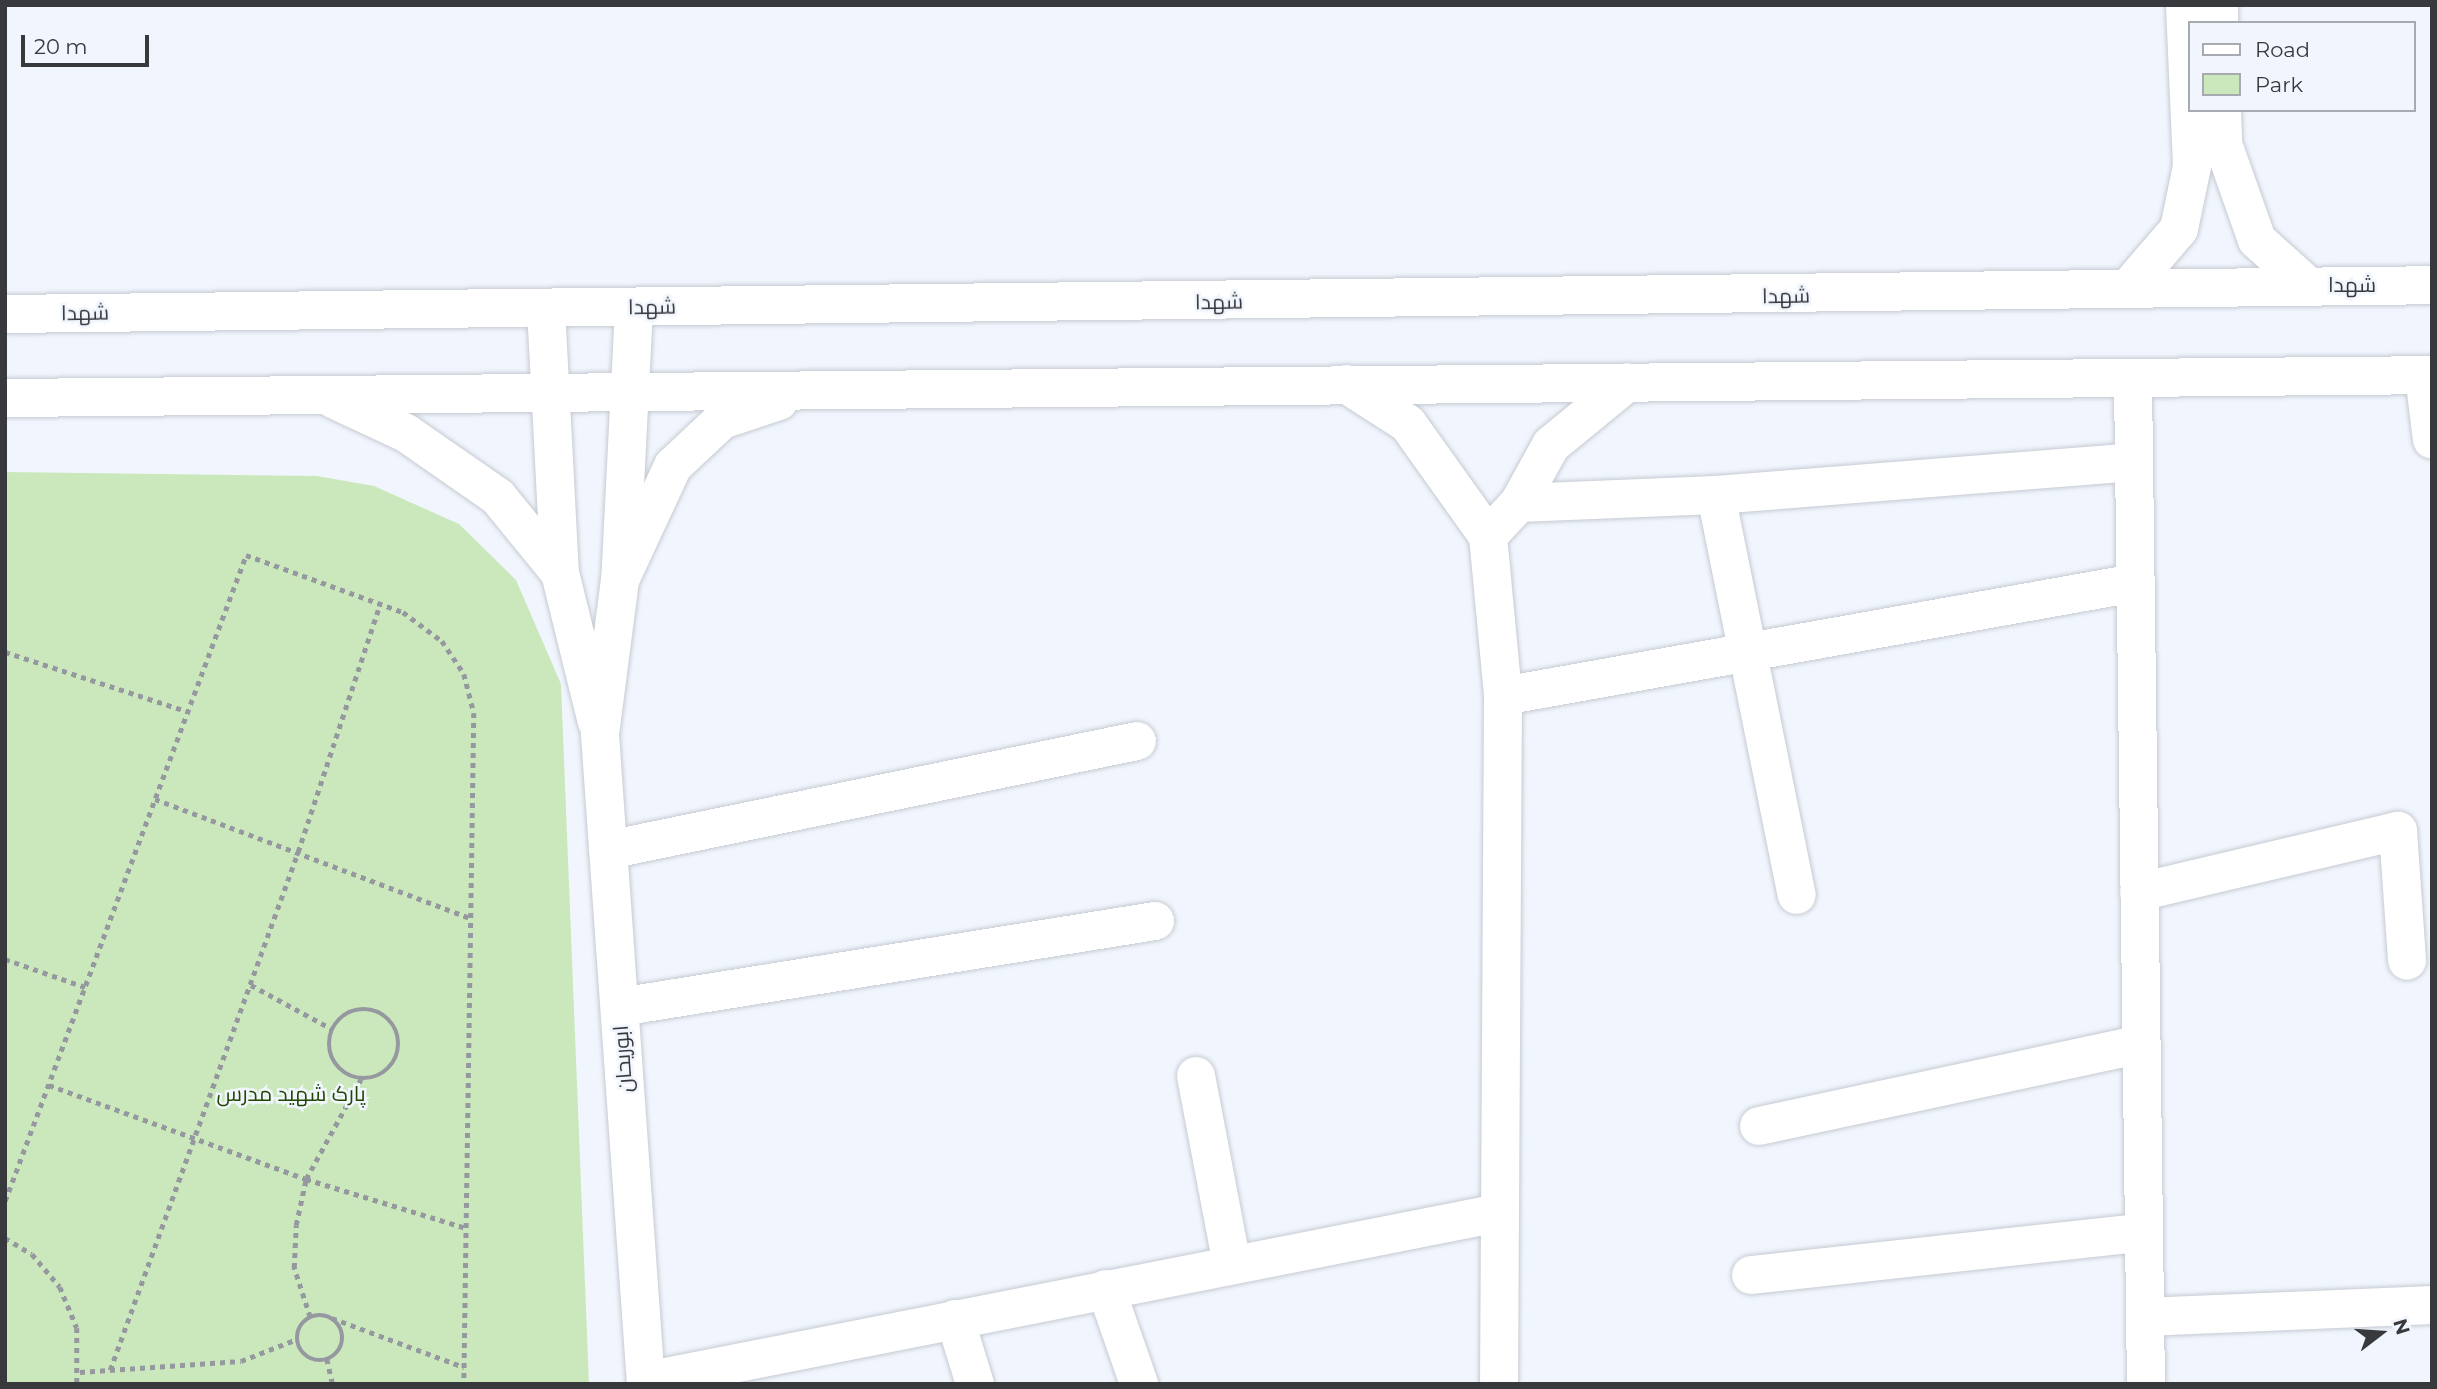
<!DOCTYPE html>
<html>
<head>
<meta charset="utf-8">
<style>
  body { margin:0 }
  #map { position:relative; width:2437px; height:1389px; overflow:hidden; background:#f1f6fe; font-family:Montserrat,Cairo,sans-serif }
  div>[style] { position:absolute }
  .green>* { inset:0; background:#cbe8bc }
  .path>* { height:4.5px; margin-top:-2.25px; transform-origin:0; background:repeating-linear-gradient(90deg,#95989e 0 5px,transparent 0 10px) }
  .path>.ring { margin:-2.25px; padding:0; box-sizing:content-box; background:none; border:4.5px solid #95989e; border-radius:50% }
  .roads { filter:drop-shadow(0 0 2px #c6cad2) drop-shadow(0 0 2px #c6cad2) }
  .minor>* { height:38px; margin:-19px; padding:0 19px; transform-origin:19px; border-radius:19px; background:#fff }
  .major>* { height:38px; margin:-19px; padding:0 19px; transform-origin:19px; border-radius:19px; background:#fff }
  span { translate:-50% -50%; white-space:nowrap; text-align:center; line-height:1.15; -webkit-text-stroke:5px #f1f6fe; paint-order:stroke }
  .street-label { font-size:21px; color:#38393d }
  .park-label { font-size:21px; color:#224700 }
  .frame { position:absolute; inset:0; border:7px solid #38393d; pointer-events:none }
  .legend { position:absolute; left:2188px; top:21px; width:228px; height:91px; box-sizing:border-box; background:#f1f6fe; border:2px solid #a7aab1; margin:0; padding:9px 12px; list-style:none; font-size:21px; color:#38393d }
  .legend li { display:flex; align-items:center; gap:14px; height:35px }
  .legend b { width:35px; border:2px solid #a7aab1 }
  .north { position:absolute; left:2346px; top:1298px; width:70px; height:70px; -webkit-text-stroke:5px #f1f6fe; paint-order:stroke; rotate:73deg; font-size:19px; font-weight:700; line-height:28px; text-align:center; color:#38393d }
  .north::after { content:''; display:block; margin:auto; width:24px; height:32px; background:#38393d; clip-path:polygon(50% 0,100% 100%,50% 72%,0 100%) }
  .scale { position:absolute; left:21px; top:35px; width:128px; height:32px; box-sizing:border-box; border:4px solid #38393d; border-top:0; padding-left:9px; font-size:21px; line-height:24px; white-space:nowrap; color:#38393d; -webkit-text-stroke:5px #f1f6fe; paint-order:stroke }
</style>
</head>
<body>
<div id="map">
  <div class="green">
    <div style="clip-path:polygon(5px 472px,317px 476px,374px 486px,459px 524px,516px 580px,561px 684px,589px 1384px,5px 1384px)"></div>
  </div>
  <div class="path">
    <div style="left:5px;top:652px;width:191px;rotate:18deg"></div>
    <div style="left:155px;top:799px;width:335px;rotate:20.7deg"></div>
    <div style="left:5px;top:959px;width:85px;rotate:19.3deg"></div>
    <div style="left:251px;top:985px;width:92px;rotate:28.5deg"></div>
    <div class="ring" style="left:329px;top:1009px;width:65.5px;height:65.5px"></div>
    <div style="left:49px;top:1085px;width:274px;rotate:20.1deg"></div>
    <div style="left:306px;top:1179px;width:167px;rotate:17deg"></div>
    <div style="left:5px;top:1201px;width:689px;rotate:-69.54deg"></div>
    <div style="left:246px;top:555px;width:167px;rotate:20deg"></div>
    <div style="left:403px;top:612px;width:49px;rotate:36.6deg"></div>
    <div style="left:442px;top:641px;width:40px;rotate:56deg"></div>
    <div style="left:464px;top:674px;width:40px;rotate:75.6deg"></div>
    <div style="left:474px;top:713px;width:671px;rotate:90.85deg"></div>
    <div style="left:5px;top:1238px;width:31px;rotate:31deg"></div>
    <div style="left:32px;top:1254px;width:43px;rotate:49.7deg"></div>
    <div style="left:60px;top:1287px;width:44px;rotate:67.5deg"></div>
    <div style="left:77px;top:1328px;width:56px;rotate:90deg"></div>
    <div class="ring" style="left:297px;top:1315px;width:41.5px;height:41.5px"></div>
    <div style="left:310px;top:1317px;width:52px;rotate:-108.1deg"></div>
    <div style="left:294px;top:1268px;width:43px;rotate:-87.3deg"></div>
    <div style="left:296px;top:1225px;width:47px;rotate:-77.7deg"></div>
    <div style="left:306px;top:1179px;width:114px;rotate:-61.2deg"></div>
    <div style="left:332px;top:1318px;width:141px;rotate:20.4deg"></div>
    <div style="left:327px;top:1359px;width:26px;rotate:77deg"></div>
    <div style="left:110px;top:1370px;width:551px;rotate:-70.05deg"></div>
    <div style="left:298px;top:852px;width:261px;rotate:-71.7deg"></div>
    <div style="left:80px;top:1372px;width:161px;rotate:-3.9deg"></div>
    <div style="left:241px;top:1361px;width:60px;rotate:-21.4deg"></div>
  </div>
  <div class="roads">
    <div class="minor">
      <div style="left:2219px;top:5px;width:18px;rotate:90deg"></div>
      <div style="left:2222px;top:110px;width:34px;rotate:88deg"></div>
      <div style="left:2223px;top:144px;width:102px;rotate:70.5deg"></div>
      <div style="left:2257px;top:240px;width:67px;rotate:42deg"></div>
      <div style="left:2130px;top:286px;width:75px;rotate:-49.3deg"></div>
      <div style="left:2179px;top:229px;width:64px;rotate:-78.3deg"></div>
      <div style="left:2192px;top:166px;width:161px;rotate:-92.5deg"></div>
      <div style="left:546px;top:308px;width:265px;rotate:87deg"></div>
      <div style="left:560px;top:573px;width:154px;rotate:76.1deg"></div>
      <div style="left:634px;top:308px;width:272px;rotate:92.9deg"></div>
      <div style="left:620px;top:580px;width:156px;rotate:97.4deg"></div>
      <div style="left:600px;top:735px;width:651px;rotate:85.95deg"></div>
      <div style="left:2424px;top:375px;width:65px;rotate:83deg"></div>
      <div style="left:2133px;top:381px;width:1003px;rotate:89.26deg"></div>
      <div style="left:1716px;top:495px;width:408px;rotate:78.6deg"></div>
      <div style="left:1519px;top:503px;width:197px;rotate:-2.3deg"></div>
      <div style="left:1716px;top:495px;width:419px;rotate:-4.5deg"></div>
      <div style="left:1488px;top:536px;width:161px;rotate:84.6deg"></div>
      <div style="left:1503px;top:696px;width:688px;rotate:90.33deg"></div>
      <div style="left:1503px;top:696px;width:642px;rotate:-10.14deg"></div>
      <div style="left:608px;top:850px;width:540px;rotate:-11.64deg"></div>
      <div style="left:2139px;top:892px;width:266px;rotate:-13.3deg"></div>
      <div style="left:2398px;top:831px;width:130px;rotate:86deg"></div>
      <div style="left:620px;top:1007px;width:542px;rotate:-9.13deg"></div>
      <div style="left:1196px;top:1076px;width:192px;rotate:79.2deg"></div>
      <div style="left:1759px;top:1126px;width:391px;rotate:-12.1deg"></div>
      <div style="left:1751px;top:1275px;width:395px;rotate:-6.2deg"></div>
      <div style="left:1106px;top:1289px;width:101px;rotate:70.8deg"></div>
      <div style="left:2145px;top:1317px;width:287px;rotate:-2.4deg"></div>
      <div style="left:955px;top:1319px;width:68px;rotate:72.9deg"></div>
      <div style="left:646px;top:1381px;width:868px;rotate:-11.15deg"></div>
    </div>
    <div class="major">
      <div style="left:5px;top:314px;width:2427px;rotate:-0.68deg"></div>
      <div style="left:1346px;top:384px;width:74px;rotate:32.8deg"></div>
      <div style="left:1408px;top:424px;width:138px;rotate:54.5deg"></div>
      <div style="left:1488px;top:536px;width:45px;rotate:-46.8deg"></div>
      <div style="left:1519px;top:503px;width:66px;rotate:-61.1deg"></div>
      <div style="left:1551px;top:445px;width:99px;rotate:-39.3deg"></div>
      <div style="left:5px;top:398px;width:2427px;rotate:-0.54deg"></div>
      <div style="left:333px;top:399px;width:81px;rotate:25deg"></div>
      <div style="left:406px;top:433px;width:112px;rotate:34.8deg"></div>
      <div style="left:498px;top:497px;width:98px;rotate:50.8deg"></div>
      <div style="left:620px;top:580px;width:126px;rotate:-65.1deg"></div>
      <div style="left:673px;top:466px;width:67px;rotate:-43.2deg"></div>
      <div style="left:722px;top:420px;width:60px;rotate:-18.4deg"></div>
    </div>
  </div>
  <div class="street-label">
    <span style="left:2352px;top:285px">شهدا</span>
    <span style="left:1786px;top:296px;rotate:-1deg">شهدا</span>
    <span style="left:1219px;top:302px;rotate:-1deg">شهدا</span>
    <span style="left:652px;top:307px;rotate:-1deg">شهدا</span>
    <span style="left:85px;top:313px;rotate:-1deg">شهدا</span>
    <span style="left:623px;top:1059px;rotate:-94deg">ابوریحان</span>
  </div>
  <div class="park-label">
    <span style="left:291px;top:1094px">پارک شهید مدرس</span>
  </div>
  <div class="frame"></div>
  <ul class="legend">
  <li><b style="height:9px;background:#fff"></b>Road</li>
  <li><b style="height:19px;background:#cbe8bc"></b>Park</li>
  </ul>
  <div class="north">N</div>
  <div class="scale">20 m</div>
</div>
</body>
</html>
